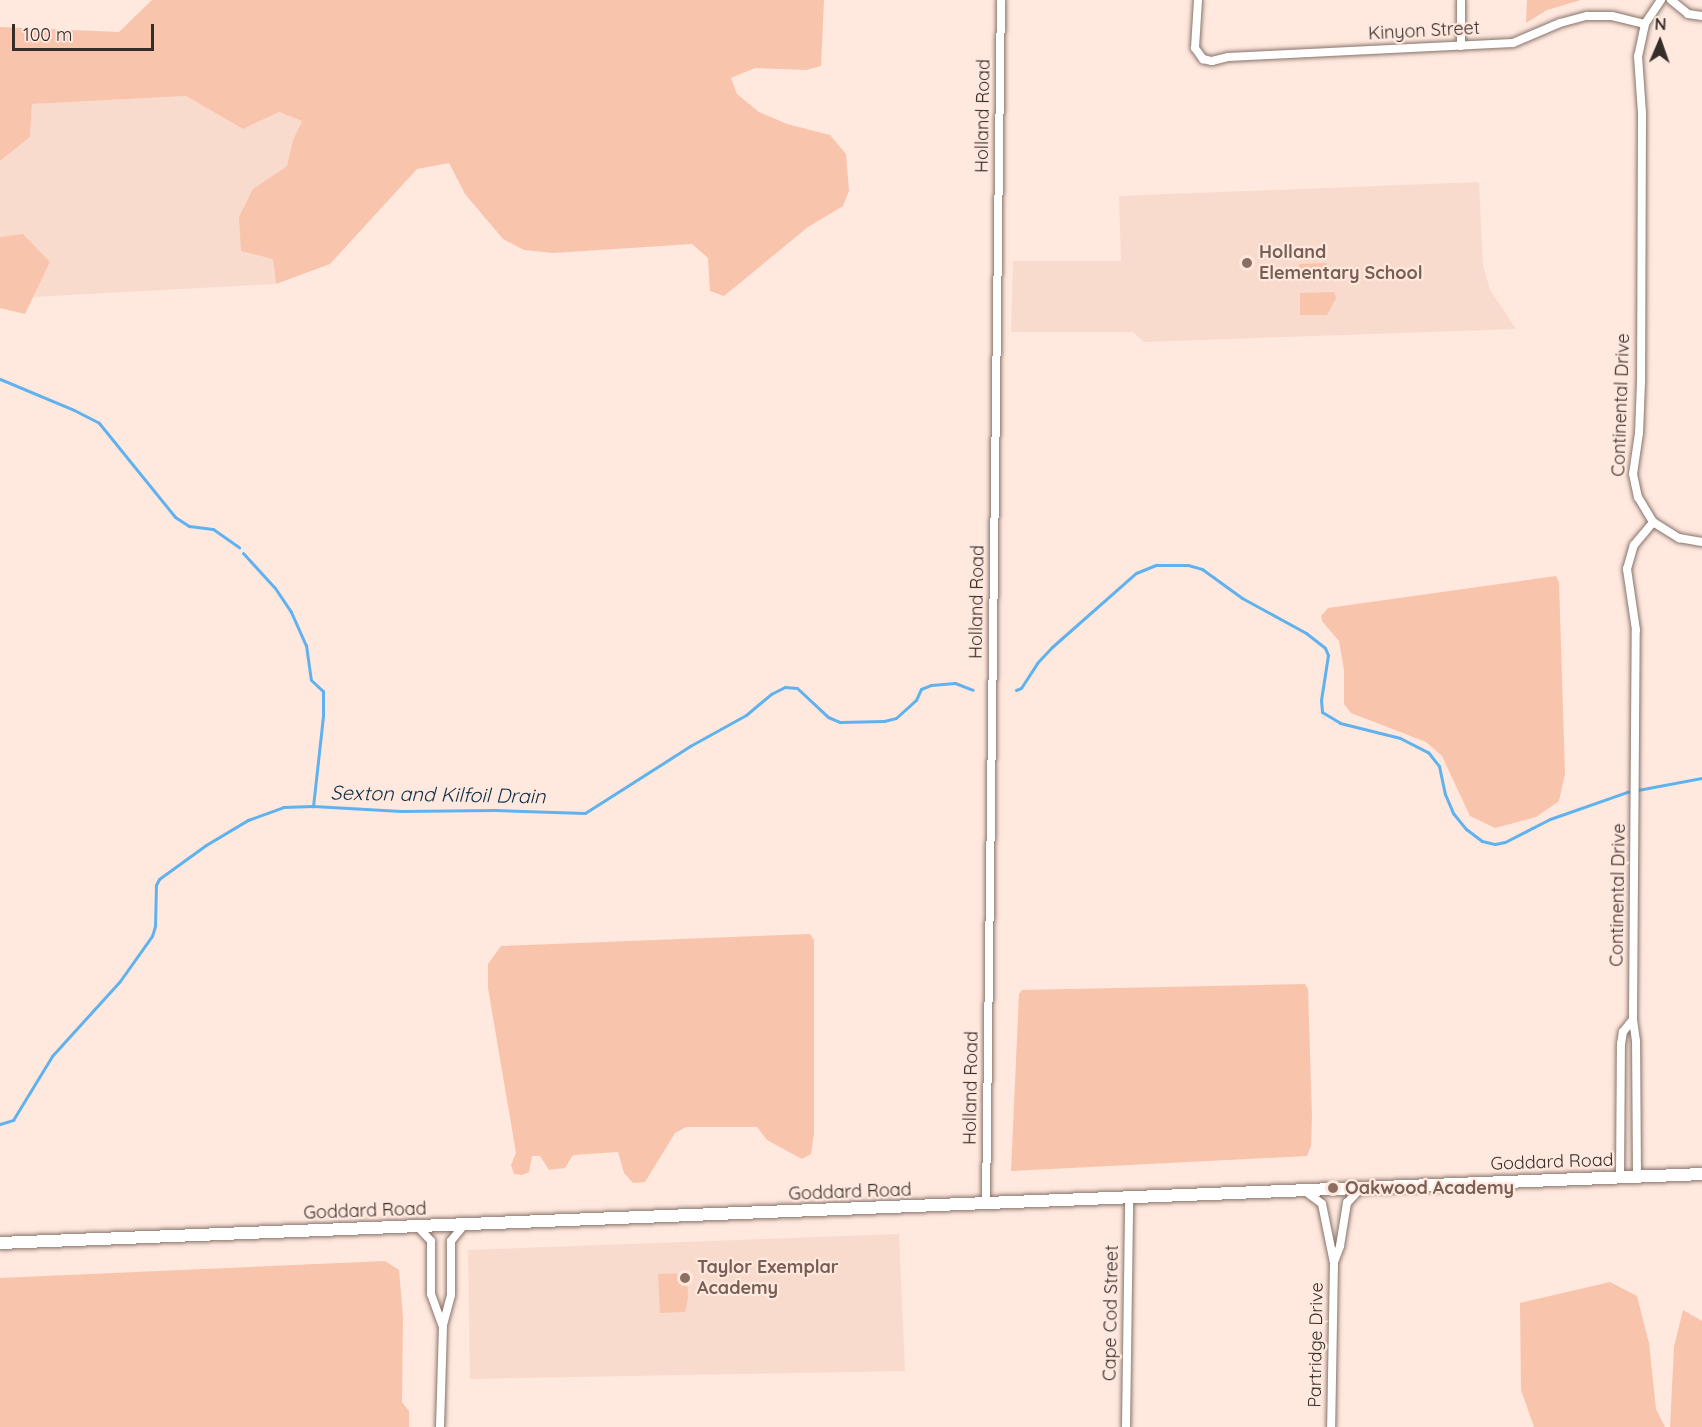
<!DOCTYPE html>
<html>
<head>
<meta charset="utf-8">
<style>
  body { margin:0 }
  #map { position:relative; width:1702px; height:1427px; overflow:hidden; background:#ffe8de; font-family:Quicksand,sans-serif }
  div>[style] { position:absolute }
  .built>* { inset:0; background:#f9dbce }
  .green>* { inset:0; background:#f9c4ac }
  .stream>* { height:3px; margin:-1.5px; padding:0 1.5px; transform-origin:1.5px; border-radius:1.5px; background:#60b2ef }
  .roads { filter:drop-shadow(0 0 2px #87736a) drop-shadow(0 0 2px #87736a) }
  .minor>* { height:8px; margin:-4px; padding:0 4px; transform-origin:4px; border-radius:4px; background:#fff }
  .secondary>* { height:12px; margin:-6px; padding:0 6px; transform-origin:6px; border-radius:6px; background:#fff }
  .dots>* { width:16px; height:16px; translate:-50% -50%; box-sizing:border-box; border:3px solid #ffe8de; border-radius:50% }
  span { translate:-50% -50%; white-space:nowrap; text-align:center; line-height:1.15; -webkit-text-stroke:4.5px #ffe8de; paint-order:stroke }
  .street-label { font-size:18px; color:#362d29 }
  .education-label { font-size:18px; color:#785e54; font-weight:700 }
  .left { translate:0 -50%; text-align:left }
  .water-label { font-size:20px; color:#092e46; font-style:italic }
  .north { position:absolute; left:1630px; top:12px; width:60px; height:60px; -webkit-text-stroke:4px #ffe8de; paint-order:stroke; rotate:2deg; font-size:16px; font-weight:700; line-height:24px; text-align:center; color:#362d29 }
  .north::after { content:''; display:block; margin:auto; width:21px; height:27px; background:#362d29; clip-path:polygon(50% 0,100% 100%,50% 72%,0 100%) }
  .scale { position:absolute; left:12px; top:24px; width:142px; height:27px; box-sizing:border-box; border:3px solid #362d29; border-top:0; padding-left:8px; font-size:18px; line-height:21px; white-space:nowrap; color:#362d29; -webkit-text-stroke:4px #ffe8de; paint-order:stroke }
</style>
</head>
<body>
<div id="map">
  <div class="built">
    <div style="clip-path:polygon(186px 96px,243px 129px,279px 112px,302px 121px,293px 140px,287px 166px,253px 189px,273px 258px,276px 284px,33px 297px,50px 262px,0 237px,0 161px,30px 137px,32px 104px)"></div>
    <div style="clip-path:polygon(1479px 182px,1483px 265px,1490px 290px,1516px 329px,1144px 342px,1133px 332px,1011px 332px,1013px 261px,1121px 261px,1119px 196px)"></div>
    <div style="clip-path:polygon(899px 1234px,905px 1371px,470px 1379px,468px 1250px)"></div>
  </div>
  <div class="green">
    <div style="clip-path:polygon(152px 0,824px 0,821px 66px,806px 70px,755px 68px,731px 78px,737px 94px,759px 112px,787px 124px,830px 135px,846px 154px,849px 191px,843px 206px,808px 227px,724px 296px,710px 291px,708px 258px,692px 244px,553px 253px,524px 250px,503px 239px,465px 194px,449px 163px,417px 169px,330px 264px,276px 284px,273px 259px,241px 251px,239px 217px,253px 189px,287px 166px,293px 140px,302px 121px,279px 112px,243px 129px,186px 96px,32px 104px,30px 137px,0 161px,0 27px,119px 32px)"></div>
    <div style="clip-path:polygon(1527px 0,1581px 0,1547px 10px,1526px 23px)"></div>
    <div style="clip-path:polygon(23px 234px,50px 262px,25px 314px,0 308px,0 237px)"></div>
    <div style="clip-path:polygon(1327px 263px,1327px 277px,1300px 278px,1299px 264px)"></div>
    <div style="clip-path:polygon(1334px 292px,1336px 298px,1327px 315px,1300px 315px,1300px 293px)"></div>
    <div style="clip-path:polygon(1556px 576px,1559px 582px,1565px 774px,1559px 801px,1536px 817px,1495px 828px,1470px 816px,1442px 756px,1426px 742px,1351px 713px,1344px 704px,1344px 670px,1339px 641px,1322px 621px,1321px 616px,1328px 608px)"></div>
    <div style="clip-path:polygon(810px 934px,814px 940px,814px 1134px,811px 1154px,802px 1159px,787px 1151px,767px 1140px,757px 1127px,686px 1127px,675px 1133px,645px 1182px,633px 1183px,624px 1173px,618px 1152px,573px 1155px,565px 1168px,549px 1170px,540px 1156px,532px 1156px,529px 1172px,522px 1175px,514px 1174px,511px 1165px,516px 1153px,488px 988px,488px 964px,501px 946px)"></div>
    <div style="clip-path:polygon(1305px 984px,1308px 989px,1312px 1118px,1311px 1146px,1307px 1156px,1011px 1171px,1019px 994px,1022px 990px)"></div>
    <div style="clip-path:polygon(385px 1261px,399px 1270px,403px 1317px,402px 1402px,409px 1411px,409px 1427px,0 1427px,0 1278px)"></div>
    <div style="clip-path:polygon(687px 1273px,688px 1299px,685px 1312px,660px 1313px,658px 1274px)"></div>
    <div style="clip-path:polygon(1610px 1282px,1637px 1296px,1649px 1343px,1656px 1409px,1665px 1427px,1534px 1427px,1521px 1390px,1520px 1303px)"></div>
    <div style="clip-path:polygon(1683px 1310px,1702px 1321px,1702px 1427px,1670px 1427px,1674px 1347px)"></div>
  </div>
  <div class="stream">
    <div style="left:0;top:379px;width:80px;rotate:22.7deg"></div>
    <div style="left:74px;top:410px;width:28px;rotate:27deg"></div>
    <div style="left:99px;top:423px;width:121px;rotate:51deg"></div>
    <div style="left:175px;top:517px;width:17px;rotate:33deg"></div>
    <div style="left:189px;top:526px;width:24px;rotate:7deg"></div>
    <div style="left:213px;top:529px;width:32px;rotate:35deg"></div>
    <div style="left:243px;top:553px;width:47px;rotate:47.6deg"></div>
    <div style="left:275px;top:588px;width:29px;rotate:56deg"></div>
    <div style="left:291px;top:612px;width:36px;rotate:66deg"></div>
    <div style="left:306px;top:645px;width:35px;rotate:82deg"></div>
    <div style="left:311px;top:680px;width:16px;rotate:43deg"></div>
    <div style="left:323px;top:691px;width:25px;rotate:90deg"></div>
    <div style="left:323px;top:716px;width:91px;rotate:96.3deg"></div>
    <div style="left:1016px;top:690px;width:5px;rotate:-22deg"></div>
    <div style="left:1021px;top:688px;width:30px;rotate:-57deg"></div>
    <div style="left:1037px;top:663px;width:22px;rotate:-47deg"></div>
    <div style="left:1052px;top:647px;width:112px;rotate:-41.4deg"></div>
    <div style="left:1136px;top:573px;width:22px;rotate:-22deg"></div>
    <div style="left:1156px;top:565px;width:32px"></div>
    <div style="left:1188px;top:565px;width:15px;rotate:16deg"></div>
    <div style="left:1202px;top:569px;width:49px;rotate:35.9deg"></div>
    <div style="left:1242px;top:598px;width:73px;rotate:28.7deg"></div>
    <div style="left:1306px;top:633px;width:24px;rotate:38deg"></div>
    <div style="left:1325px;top:648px;width:8px;rotate:67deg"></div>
    <div style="left:1328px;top:655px;width:46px;rotate:98.8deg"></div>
    <div style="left:1321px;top:700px;width:12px;rotate:85deg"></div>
    <div style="left:1322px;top:712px;width:21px;rotate:31deg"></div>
    <div style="left:1340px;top:723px;width:62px;rotate:14deg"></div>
    <div style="left:1400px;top:738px;width:31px;rotate:27deg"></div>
    <div style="left:1428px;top:752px;width:18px;rotate:52deg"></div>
    <div style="left:1439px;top:766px;width:29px;rotate:78deg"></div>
    <div style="left:1445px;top:794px;width:21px;rotate:67deg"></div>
    <div style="left:1453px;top:813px;width:21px;rotate:51deg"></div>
    <div style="left:1466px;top:829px;width:20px;rotate:37deg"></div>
    <div style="left:1482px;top:841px;width:13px;rotate:13deg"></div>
    <div style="left:1495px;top:844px;width:10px;rotate:-11deg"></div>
    <div style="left:1505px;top:842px;width:51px;rotate:-27.1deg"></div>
    <div style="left:1550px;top:819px;width:82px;rotate:-19.3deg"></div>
    <div style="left:1627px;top:792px;width:76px;rotate:-10.6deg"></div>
    <div style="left:0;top:1124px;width:14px;rotate:-17deg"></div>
    <div style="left:13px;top:1120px;width:75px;rotate:-58.6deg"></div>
    <div style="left:52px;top:1056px;width:101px;rotate:-47.8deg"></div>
    <div style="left:120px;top:981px;width:55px;rotate:-54.6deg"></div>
    <div style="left:152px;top:936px;width:10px;rotate:-73deg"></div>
    <div style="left:155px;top:926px;width:41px;rotate:-88.6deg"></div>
    <div style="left:156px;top:885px;width:7px;rotate:-63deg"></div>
    <div style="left:159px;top:879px;width:58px;rotate:-35.9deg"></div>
    <div style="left:206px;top:845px;width:49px;rotate:-30.8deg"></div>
    <div style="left:248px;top:820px;width:37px;rotate:-20deg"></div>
    <div style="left:283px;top:807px;width:30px;rotate:-2deg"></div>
    <div style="left:313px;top:806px;width:88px;rotate:3.3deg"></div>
    <div style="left:401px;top:811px;width:94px;rotate:-0.6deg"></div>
    <div style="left:495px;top:810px;width:90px;rotate:1.9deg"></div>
    <div style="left:585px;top:813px;width:125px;rotate:-32.5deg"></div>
    <div style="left:690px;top:746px;width:64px;rotate:-29deg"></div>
    <div style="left:746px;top:715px;width:33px;rotate:-40deg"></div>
    <div style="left:771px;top:694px;width:16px;rotate:-27deg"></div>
    <div style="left:785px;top:687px;width:12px;rotate:5deg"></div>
    <div style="left:797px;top:688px;width:42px;rotate:43.1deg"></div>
    <div style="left:828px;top:717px;width:13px;rotate:23deg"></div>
    <div style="left:840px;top:722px;width:44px;rotate:-1.3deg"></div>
    <div style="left:884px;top:721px;width:12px;rotate:-14deg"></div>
    <div style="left:896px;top:718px;width:27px;rotate:-42deg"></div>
    <div style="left:916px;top:700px;width:12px;rotate:-66deg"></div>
    <div style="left:921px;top:689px;width:11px;rotate:-22deg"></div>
    <div style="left:931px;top:685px;width:24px;rotate:-5deg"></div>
    <div style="left:955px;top:683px;width:19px;rotate:21deg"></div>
  </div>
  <div class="roads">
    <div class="minor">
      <div style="left:1198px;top:0;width:48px;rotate:93.6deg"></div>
      <div style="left:1195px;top:48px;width:14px;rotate:54deg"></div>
      <div style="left:1203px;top:59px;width:9px;rotate:13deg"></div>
      <div style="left:1212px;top:61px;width:16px;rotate:-14deg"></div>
      <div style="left:1228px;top:57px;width:285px;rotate:-2.8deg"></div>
      <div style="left:1513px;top:43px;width:51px;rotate:-23.1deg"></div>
      <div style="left:1560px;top:23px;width:28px;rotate:-15deg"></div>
      <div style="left:1587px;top:16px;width:25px"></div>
      <div style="left:1612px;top:16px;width:34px;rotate:14deg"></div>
      <div style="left:1661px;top:0;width:29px;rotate:124deg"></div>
      <div style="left:1645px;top:24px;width:33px;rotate:102deg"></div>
      <div style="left:1638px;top:56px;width:57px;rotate:86deg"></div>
      <div style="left:1642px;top:113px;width:269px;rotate:90.2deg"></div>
      <div style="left:1641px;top:382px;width:51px;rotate:92.2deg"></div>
      <div style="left:1639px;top:433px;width:41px;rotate:98.3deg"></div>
      <div style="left:1633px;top:474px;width:24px;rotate:78deg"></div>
      <div style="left:1638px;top:497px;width:29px;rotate:59deg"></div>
      <div style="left:1653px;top:522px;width:31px;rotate:32deg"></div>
      <div style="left:1679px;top:538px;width:23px;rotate:10deg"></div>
      <div style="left:1671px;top:0;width:22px;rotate:39deg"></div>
      <div style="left:1688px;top:14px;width:14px;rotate:8deg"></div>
      <div style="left:1461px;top:46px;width:46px;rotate:-90deg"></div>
      <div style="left:1637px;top:1177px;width:136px;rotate:-90.4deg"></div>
      <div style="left:1636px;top:1041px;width:22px;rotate:-98deg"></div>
      <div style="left:1633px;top:1019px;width:389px;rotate:-89.6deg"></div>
      <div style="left:1636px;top:630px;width:62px;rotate:-98.4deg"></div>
      <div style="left:1627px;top:569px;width:25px;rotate:-74deg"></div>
      <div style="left:1634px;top:545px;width:30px;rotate:-50deg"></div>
      <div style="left:1620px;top:1178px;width:134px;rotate:-89.6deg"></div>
      <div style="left:1621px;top:1044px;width:12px;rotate:-81deg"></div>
      <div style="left:1623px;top:1032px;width:16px;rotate:-52deg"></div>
      <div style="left:1305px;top:1191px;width:21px;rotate:37deg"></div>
      <div style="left:1322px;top:1204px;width:60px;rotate:78.5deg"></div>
      <div style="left:1334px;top:1263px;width:164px;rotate:91deg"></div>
      <div style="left:986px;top:1205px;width:1205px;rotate:-89.29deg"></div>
      <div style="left:418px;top:1227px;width:19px;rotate:47deg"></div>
      <div style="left:431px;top:1241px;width:53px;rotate:90deg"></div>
      <div style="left:431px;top:1294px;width:33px;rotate:70deg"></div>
      <div style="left:1334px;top:1262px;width:17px;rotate:-69deg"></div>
      <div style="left:1340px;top:1246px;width:44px;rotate:-80.8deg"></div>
      <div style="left:1347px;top:1203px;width:21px;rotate:-47deg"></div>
      <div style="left:440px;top:1427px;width:102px;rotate:-88.3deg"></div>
      <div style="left:443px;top:1325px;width:31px;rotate:-75deg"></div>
      <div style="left:451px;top:1295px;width:54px;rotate:-90deg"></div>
      <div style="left:451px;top:1241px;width:21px;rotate:-51deg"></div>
      <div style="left:1126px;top:1427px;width:228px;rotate:-89.2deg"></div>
    </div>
    <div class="secondary">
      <div style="left:0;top:1243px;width:1703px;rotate:-2.32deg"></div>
    </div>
  </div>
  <div class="dots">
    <div style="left:1247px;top:263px;background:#8d6e63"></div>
    <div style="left:1333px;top:1188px;background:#8d6e63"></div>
    <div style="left:685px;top:1278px;background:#8d6e63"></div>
  </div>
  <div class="street-label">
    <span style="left:1424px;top:31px;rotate:-3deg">Kinyon Street</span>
    <span style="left:983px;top:116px;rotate:-89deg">Holland Road</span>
    <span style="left:1621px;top:405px;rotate:-88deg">Continental Drive</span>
    <span style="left:977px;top:602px;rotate:-89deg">Holland Road</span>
    <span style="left:1618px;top:895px;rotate:-89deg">Continental Drive</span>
    <span style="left:971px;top:1088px;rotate:-89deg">Holland Road</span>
    <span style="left:1552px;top:1162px;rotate:-2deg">Goddard Road</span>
    <span style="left:850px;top:1192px;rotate:-2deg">Goddard Road</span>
    <span style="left:365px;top:1211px;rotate:-2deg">Goddard Road</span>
    <span style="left:1111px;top:1313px;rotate:-89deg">Cape Cod Street</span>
    <span style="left:1316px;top:1345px;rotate:-89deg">Partridge Drive</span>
  </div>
  <div class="education-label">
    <span class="left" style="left:1259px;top:263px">Holland<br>Elementary School</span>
    <span class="left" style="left:1345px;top:1188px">Oakwood Academy</span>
    <span class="left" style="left:697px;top:1278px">Taylor Exemplar<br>Academy</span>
  </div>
  <div class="water-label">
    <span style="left:438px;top:794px;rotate:1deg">Sexton and Kilfoil Drain</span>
  </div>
  <div class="north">N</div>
  <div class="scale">100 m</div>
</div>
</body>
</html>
